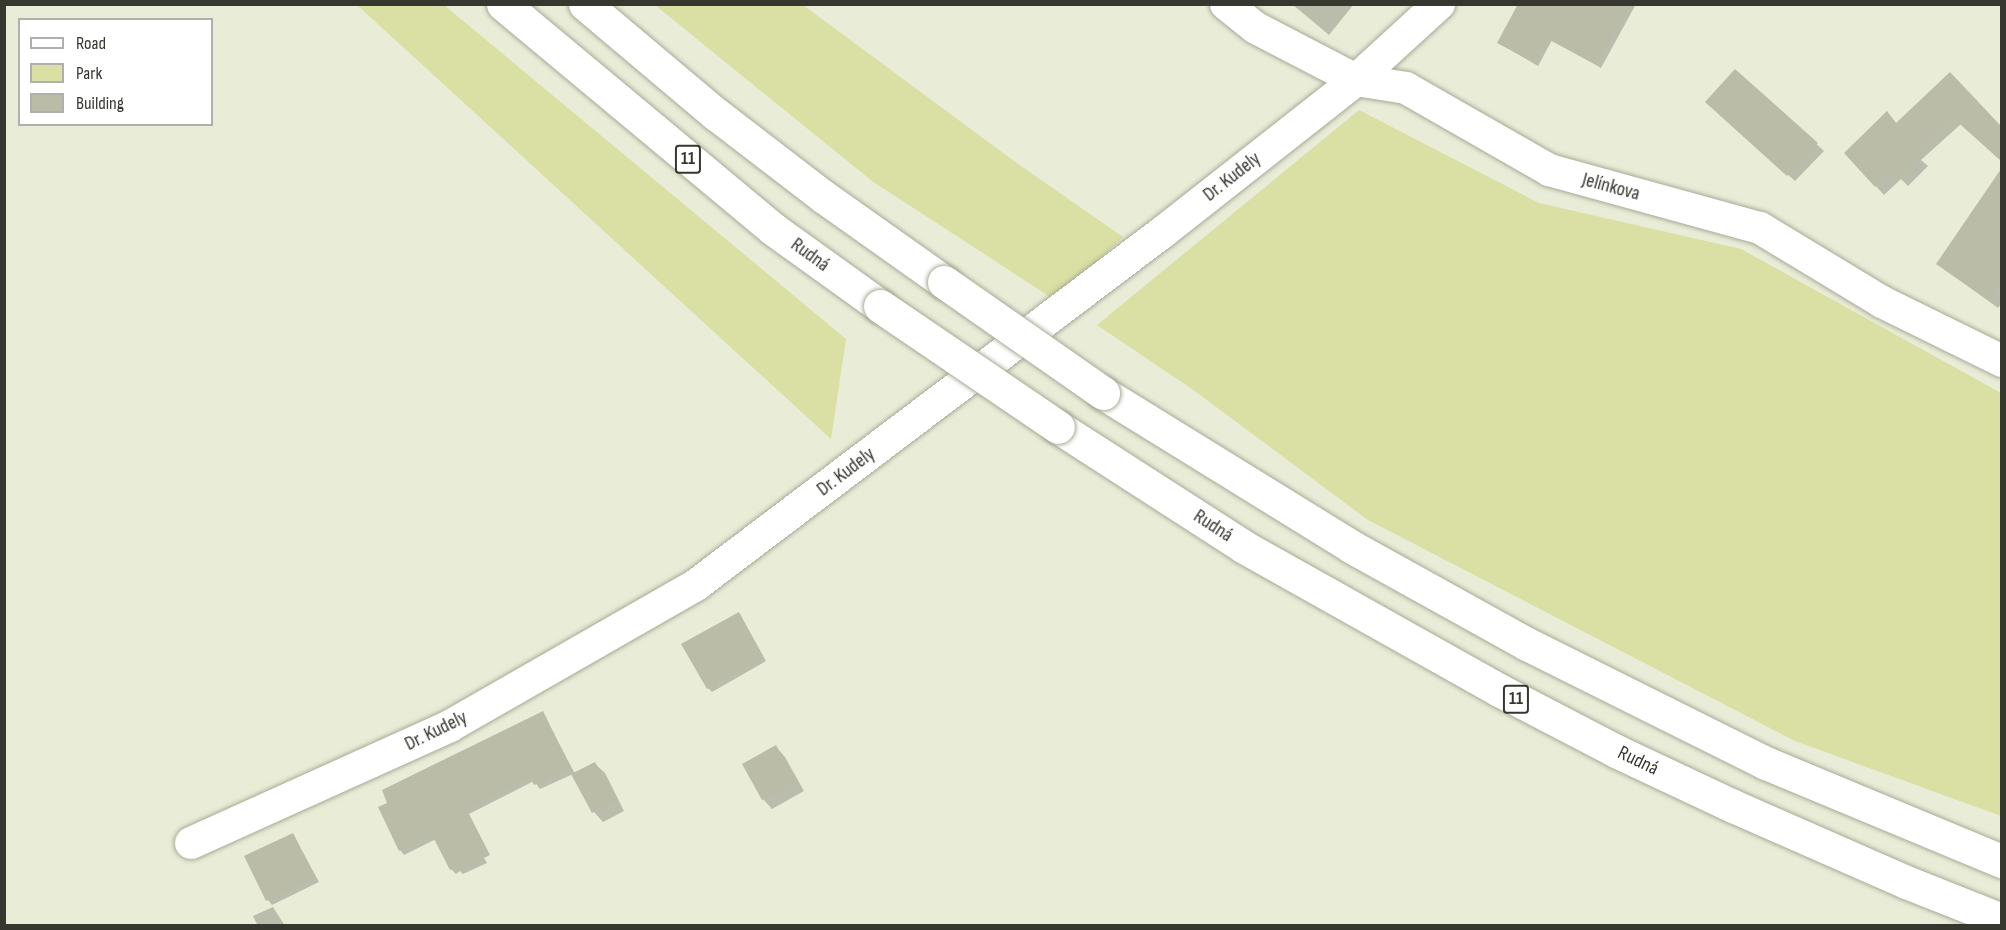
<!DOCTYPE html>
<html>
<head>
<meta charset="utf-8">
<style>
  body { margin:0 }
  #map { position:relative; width:2006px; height:930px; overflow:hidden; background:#e9ecd7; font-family:"Sofia Sans Condensed",sans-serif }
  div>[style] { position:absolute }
  .green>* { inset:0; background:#dadfa4 }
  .shadow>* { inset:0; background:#0003 }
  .building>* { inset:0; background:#babca8 }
  .roads { filter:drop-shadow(0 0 2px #a8aa96) drop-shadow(0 0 2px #a8aa96) }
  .minor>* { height:32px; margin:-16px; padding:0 16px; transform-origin:16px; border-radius:16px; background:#fff }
  .highway>* { height:33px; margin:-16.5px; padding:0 16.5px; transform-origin:16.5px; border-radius:16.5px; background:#fff }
  .bridges { filter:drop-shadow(0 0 2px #a8aa96) drop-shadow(0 0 2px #a8aa96) }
  .highway-bridge>* { height:33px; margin:-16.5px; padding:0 16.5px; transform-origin:16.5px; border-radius:16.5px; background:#fff }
  span { translate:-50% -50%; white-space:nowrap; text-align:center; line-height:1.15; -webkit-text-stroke:4.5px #fff; paint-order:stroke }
  .shield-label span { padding:2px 4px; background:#fff; border:2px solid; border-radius:4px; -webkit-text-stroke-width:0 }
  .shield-label { font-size:18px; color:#36372f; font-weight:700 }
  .street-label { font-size:20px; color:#36372f }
  .frame { position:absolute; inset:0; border:6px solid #36372f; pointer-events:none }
  .legend { position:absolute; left:18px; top:18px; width:195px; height:108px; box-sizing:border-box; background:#fff; border:2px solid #afafac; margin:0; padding:8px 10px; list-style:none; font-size:18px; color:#36372f }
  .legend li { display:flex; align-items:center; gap:12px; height:30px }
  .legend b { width:30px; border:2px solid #afafac }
</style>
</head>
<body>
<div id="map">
  <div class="green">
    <div style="clip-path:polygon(357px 5px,444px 5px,846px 339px,831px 439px)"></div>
    <div style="clip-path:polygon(655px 5px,803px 5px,1014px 161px,1123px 237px,1055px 300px,872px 181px)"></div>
    <div style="clip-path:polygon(1359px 110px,1539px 203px,1741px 249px,2001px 393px,2001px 816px,1795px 741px,1368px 520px,1192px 389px,1097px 325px)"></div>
  </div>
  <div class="shadow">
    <div style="clip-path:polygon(1292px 4px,1354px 4px,1329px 35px)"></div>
    <div style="clip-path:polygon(1582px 4px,1636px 4px,1601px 68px,1561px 44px)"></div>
    <div style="clip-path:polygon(1513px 17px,1552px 40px,1538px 66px,1499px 43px)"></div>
    <div style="clip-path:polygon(1735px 71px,1824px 151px,1795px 181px,1714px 109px)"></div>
    <div style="clip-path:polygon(1950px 74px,2002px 128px,2002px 160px,1961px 124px,1921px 160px,1928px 166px,1908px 186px,1901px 179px,1884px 195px,1846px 153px,1887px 114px,1897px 124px)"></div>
    <div style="clip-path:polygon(2002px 171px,2002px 303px,1998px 308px,1938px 264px)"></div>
    <div style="clip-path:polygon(739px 614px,766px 661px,712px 692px,708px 688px)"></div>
    <div style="clip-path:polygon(543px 713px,575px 774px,595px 764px,605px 773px,624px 811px,603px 822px,594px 812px,573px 774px,540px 789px,534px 781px,469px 814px,490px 855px,484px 858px,487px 863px,463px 874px,460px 871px,456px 874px,451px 869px,436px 839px,404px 855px,400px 850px)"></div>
    <div style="clip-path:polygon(776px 747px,785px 757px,804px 791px,772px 809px,763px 799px)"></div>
    <div style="clip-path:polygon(293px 834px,319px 882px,272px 905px,268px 900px)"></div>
    <div style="clip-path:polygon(273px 907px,285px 926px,258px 926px,253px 916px)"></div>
  </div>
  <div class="building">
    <div style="clip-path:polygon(1518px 4px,1630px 4px,1596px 65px,1546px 38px,1533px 62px,1497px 43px)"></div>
    <div style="clip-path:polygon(1735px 69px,1818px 143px,1787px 176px,1705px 102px)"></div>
    <div style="clip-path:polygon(1950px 72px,2001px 126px,2001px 161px,1952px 117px,1914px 151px,1920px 157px,1899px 179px,1892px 172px,1875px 187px,1844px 153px,1887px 111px,1896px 123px)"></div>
    <div style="clip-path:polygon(2001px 169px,2001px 283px,1989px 301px,1936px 264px)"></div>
    <div style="clip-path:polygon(739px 612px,763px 656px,707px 689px,681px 644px)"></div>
    <div style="clip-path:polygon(543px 711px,571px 768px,534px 785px,530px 777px,466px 809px,487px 850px,481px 853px,483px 858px,457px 871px,455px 867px,450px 870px,432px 835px,399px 851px,378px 807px,387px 803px,382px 790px)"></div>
    <div style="clip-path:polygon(776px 745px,796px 781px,762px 800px,742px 764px)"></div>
    <div style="clip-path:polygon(595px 762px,616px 801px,592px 813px,571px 774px)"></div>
    <div style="clip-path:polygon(293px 833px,315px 877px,266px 901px,244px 856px)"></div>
  </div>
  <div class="roads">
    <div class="minor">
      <div style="left:1226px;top:4px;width:38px;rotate:39deg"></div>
      <div style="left:1256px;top:28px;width:113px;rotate:27.5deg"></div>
      <div style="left:1356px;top:80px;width:51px;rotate:9.1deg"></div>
      <div style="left:1406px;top:88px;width:165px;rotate:29.8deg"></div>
      <div style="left:1549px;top:170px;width:219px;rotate:15.4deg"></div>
      <div style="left:1760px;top:228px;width:143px;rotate:31.2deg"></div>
      <div style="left:1882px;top:302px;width:134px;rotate:26.2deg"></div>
      <div style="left:191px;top:843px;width:284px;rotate:-24.3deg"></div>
      <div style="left:450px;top:726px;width:284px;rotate:-29.8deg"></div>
      <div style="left:696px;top:585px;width:585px;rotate:-37.09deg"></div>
      <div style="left:1163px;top:232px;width:246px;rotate:-38.2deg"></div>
      <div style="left:1356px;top:80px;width:113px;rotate:-42.5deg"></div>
    </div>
    <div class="highway">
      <div style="left:503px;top:4px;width:351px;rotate:39.8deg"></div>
      <div style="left:773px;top:229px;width:132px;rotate:35.7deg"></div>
      <div style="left:585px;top:4px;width:172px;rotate:40.1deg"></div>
      <div style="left:717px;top:115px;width:135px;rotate:37.5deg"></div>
      <div style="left:824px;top:197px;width:147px;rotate:35.3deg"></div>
      <div style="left:1103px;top:393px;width:293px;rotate:31.7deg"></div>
      <div style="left:1352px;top:547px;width:200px;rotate:29deg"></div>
      <div style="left:1527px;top:644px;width:267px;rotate:26.5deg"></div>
      <div style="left:1766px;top:763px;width:256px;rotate:22.6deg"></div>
      <div style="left:1058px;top:427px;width:221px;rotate:32.8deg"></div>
      <div style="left:1244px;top:547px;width:292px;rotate:29.3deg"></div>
      <div style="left:1499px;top:690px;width:132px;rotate:27.5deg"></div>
      <div style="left:1616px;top:751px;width:129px;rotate:25.2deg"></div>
      <div style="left:1733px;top:806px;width:189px;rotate:23.7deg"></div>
      <div style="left:1906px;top:882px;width:103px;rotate:21.6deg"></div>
    </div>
  </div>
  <div class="bridges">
    <div class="highway-bridge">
      <div style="left:944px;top:282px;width:194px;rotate:34.9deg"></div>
      <div style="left:880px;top:306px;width:215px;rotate:34.2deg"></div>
    </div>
  </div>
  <div class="shield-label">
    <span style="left:688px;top:159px">11</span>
    <span style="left:1516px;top:699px">11</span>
  </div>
  <div class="street-label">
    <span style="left:1232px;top:177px;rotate:-38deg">Dr. Kudely</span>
    <span style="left:1611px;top:187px;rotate:15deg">Jelínkova</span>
    <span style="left:810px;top:255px;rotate:36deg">Rudná</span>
    <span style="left:846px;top:472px;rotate:-37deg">Dr. Kudely</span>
    <span style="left:1213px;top:526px;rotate:33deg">Rudná</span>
    <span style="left:436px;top:731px;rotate:-26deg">Dr. Kudely</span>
    <span style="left:1638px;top:761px;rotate:26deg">Rudná</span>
  </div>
  <div class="frame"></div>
  <ul class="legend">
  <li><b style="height:8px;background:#fff"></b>Road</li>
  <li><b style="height:16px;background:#dadfa4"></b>Park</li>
  <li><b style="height:16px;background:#babca8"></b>Building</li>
  </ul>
</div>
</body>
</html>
